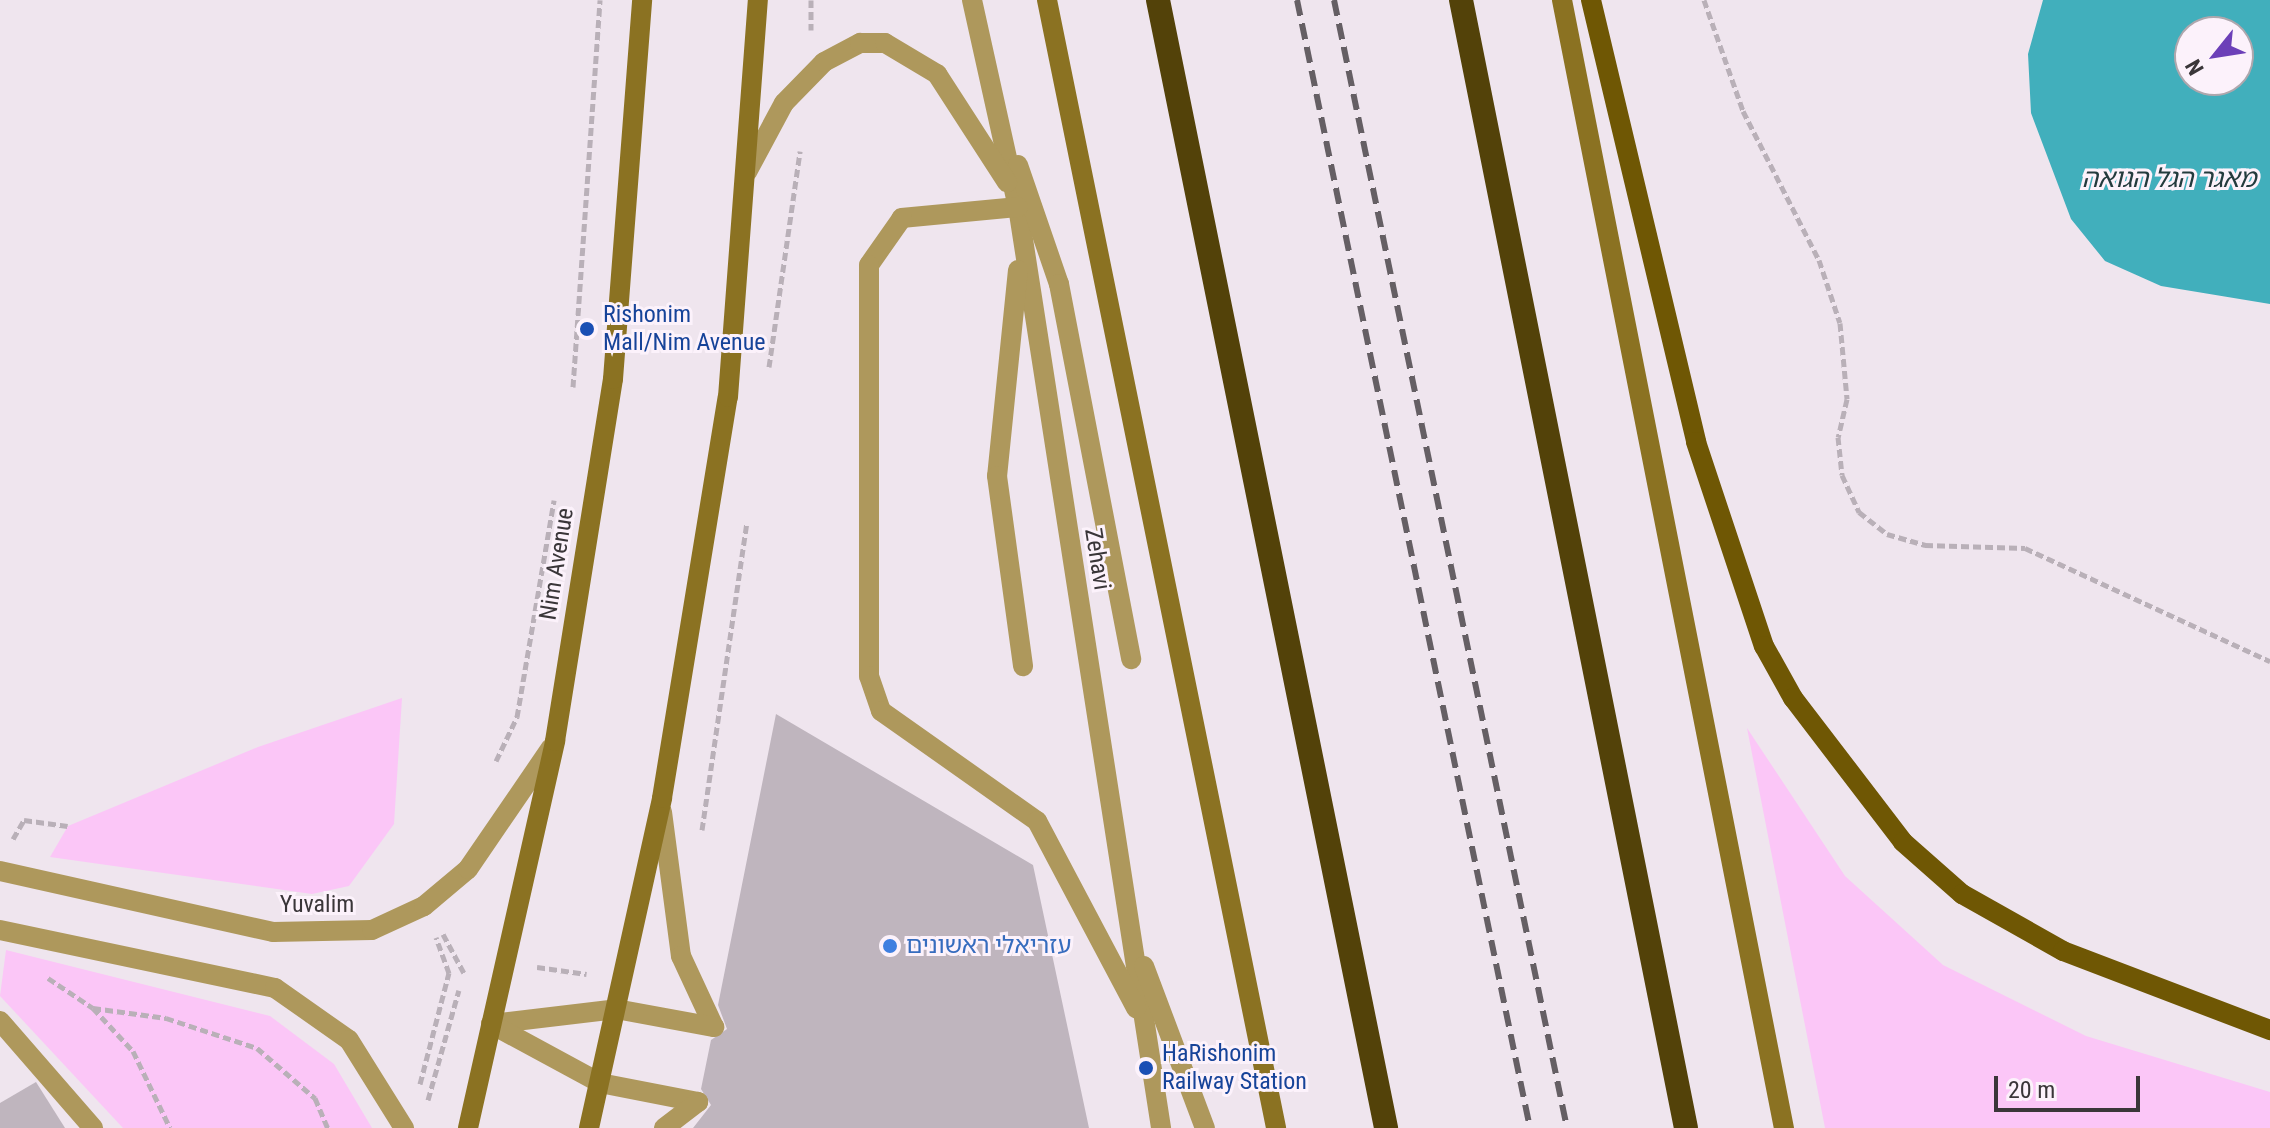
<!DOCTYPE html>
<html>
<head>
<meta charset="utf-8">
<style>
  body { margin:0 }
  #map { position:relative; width:2270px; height:1128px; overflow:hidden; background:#efe5ee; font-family:"Roboto Condensed","Noto Sans Hebrew",sans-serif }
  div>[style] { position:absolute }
  .green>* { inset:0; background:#fbc6f7 }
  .water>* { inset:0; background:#41afbc }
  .building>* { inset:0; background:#bfb5be }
  .path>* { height:5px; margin-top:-2.5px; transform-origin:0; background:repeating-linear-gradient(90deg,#b9b0b8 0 8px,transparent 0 12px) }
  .lane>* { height:20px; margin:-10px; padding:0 10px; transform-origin:10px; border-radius:10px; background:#ae985c }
  .street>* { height:20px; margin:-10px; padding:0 10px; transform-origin:10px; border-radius:10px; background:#ae985c }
  .secondary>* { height:20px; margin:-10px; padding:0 10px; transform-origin:10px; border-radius:10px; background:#8b7222 }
  .primary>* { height:20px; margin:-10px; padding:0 10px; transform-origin:10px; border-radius:10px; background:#6f5704 }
  .highway>* { height:24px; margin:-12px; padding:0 12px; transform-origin:12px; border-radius:12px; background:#534209 }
  .rail>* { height:6px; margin-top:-3px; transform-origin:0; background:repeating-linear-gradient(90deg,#655f64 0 16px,transparent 0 24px) }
  .dots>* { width:22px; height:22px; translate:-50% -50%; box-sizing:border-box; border:4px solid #fcf2fb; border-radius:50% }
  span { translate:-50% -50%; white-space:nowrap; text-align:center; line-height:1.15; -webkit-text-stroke:6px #fcf2fb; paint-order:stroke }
  .transit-label { font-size:24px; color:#164399 }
  .left { translate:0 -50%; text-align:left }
  .street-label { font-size:24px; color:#3a3639 }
  .shop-label { font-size:24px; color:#366cbe }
  .water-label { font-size:26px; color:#233b3e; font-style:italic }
  .north { position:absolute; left:2174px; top:16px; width:80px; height:80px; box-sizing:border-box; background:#fcf2fb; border:2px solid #aea7ad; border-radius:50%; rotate:240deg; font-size:22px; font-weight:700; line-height:32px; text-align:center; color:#3a3639 }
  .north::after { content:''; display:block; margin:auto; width:28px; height:36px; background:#6c40b8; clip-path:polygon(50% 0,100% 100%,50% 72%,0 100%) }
  .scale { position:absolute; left:1994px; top:1076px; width:146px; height:36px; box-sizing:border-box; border:4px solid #3a3639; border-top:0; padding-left:10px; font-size:24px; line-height:28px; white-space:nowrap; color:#3a3639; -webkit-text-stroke:6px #fcf2fb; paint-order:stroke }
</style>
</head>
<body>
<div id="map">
  <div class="green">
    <div style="clip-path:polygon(402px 698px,394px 824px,349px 886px,312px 894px,50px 857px,68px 826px,258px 747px)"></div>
    <div style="clip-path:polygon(1747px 728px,1845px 876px,1943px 965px,2086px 1036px,2270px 1092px,2270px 1128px,1825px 1128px)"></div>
    <div style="clip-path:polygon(6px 950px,270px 1016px,334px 1064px,372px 1128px,123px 1128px,0 996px)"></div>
  </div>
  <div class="water">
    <div style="clip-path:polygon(evenodd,2043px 0,2270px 0,2270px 304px,2161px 286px,2105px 261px,2071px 219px,2031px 113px,2028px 54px,2043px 0,2190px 32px,2238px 32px,2238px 80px,2190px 80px,2190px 32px)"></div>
  </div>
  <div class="building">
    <div style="clip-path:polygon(776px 714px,1033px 865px,1089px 1128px,693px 1128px,711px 1105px,701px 1089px,711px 1040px,727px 1029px,718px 1005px)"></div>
    <div style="clip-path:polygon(36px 1082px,65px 1128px,0 1128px,0 1103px)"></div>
  </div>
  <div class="path">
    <div style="left:811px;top:0;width:30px;rotate:90deg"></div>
    <div style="left:1704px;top:0;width:118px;rotate:70.6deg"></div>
    <div style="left:1743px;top:111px;width:167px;rotate:63deg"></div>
    <div style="left:1819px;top:260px;width:66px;rotate:71.6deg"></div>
    <div style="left:1840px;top:323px;width:76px;rotate:84.7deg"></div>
    <div style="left:1847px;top:399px;width:39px;rotate:103deg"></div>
    <div style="left:1838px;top:437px;width:38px;rotate:84deg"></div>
    <div style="left:1842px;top:475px;width:41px;rotate:65.3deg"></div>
    <div style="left:1859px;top:512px;width:36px;rotate:38deg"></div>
    <div style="left:1887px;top:534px;width:40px;rotate:16deg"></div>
    <div style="left:1925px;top:545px;width:100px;rotate:1.7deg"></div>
    <div style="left:2025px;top:548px;width:270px;rotate:24.8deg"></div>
    <div style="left:769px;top:367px;width:218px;rotate:-81.8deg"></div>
    <div style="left:573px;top:387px;width:388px;rotate:-86deg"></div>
    <div style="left:496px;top:761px;width:49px;rotate:-64.5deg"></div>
    <div style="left:517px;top:717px;width:220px;rotate:-80.3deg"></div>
    <div style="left:702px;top:830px;width:310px;rotate:-81.7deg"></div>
    <div style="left:13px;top:839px;width:22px;rotate:-60deg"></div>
    <div style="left:24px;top:820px;width:44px;rotate:7.8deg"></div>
    <div style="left:443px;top:934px;width:44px;rotate:61.7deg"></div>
    <div style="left:537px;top:967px;width:50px;rotate:8deg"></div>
    <div style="left:48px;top:978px;width:54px;rotate:33.7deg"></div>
    <div style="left:93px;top:1008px;width:59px;rotate:47.1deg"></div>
    <div style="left:133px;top:1051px;width:85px;rotate:64.3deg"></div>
    <div style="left:93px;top:1008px;width:74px;rotate:7.8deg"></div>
    <div style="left:166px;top:1018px;width:96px;rotate:18.2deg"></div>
    <div style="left:257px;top:1048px;width:77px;rotate:40.8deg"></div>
    <div style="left:315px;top:1098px;width:33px;rotate:67deg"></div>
    <div style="left:420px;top:1084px;width:115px;rotate:-75.4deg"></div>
    <div style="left:449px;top:973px;width:38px;rotate:-110deg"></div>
    <div style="left:428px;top:1100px;width:114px;rotate:-74.3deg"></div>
  </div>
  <div class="lane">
    <div style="left:972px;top:0;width:212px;rotate:77.5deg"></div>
    <div style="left:1018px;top:207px;width:932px;rotate:81.17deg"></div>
    <div style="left:1018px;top:165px;width:126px;rotate:71deg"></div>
    <div style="left:1059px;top:284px;width:382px;rotate:79.1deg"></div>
    <div style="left:747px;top:172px;width:78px;rotate:-61.8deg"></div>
    <div style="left:784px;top:103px;width:57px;rotate:-45.7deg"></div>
    <div style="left:824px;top:62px;width:41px;rotate:-27.8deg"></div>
    <div style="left:860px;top:43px;width:25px"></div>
    <div style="left:885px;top:43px;width:61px;rotate:30.8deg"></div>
    <div style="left:937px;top:74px;width:129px;rotate:57.1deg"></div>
    <div style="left:1018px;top:207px;width:117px;rotate:174.6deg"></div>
    <div style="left:902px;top:218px;width:57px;rotate:125.1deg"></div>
    <div style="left:869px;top:265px;width:411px;rotate:90deg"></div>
    <div style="left:869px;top:676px;width:37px;rotate:71deg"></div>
    <div style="left:881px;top:711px;width:191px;rotate:35.2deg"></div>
    <div style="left:1037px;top:821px;width:212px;rotate:62.1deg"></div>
    <div style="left:1018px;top:270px;width:207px;rotate:95.8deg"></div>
    <div style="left:997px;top:476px;width:192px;rotate:82.2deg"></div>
    <div style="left:662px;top:812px;width:145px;rotate:82.5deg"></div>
    <div style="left:681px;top:956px;width:78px;rotate:65.1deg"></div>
    <div style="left:1144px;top:966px;width:173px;rotate:69.4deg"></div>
    <div style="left:0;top:1021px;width:142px;rotate:49deg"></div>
    <div style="left:491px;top:1024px;width:126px;rotate:-6.8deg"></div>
    <div style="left:616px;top:1009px;width:100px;rotate:10.4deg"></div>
    <div style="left:491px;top:1024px;width:124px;rotate:28.4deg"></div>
    <div style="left:600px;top:1083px;width:100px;rotate:11deg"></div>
    <div style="left:664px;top:1128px;width:43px;rotate:-37.4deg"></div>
  </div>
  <div class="street">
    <div style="left:0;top:871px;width:280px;rotate:12.6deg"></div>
    <div style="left:273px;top:932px;width:99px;rotate:-1.2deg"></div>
    <div style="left:372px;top:930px;width:57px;rotate:-24.8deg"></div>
    <div style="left:424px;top:906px;width:57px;rotate:-40.1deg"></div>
    <div style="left:468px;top:869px;width:147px;rotate:-55.6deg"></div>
    <div style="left:0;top:930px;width:281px;rotate:11.9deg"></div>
    <div style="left:275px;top:988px;width:90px;rotate:35.1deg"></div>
    <div style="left:349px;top:1040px;width:104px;rotate:58deg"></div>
  </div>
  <div class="secondary">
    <div style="left:1047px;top:0;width:1151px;rotate:78.52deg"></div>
    <div style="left:1562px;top:0;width:1150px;rotate:78.87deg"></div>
    <div style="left:468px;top:1128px;width:397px;rotate:-77.3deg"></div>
    <div style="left:555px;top:741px;width:367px;rotate:-80.9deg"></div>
    <div style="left:613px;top:379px;width:380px;rotate:-85.6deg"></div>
    <div style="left:589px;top:1128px;width:338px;rotate:-77.5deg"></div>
    <div style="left:662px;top:798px;width:406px;rotate:-80.7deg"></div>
    <div style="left:728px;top:397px;width:398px;rotate:-85.7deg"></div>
  </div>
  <div class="primary">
    <div style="left:1591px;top:0;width:454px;rotate:76.6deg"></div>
    <div style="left:1696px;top:442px;width:215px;rotate:71.6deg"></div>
    <div style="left:1764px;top:646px;width:60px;rotate:60.9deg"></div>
    <div style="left:1793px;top:698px;width:181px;rotate:52.6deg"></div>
    <div style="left:1903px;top:842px;width:79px;rotate:41.4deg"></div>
    <div style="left:1962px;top:894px;width:116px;rotate:29.4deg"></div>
    <div style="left:2063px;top:951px;width:222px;rotate:20.9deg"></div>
  </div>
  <div class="highway">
    <div style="left:1158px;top:0;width:1151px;rotate:78.57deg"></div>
    <div style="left:1461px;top:0;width:1150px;rotate:78.72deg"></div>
  </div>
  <div class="rail">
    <div style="left:1297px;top:0;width:1152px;rotate:78.33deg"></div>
    <div style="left:1334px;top:0;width:1152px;rotate:78.33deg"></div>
  </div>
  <div class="dots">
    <div style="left:587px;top:329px;background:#1a4fb4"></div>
    <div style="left:890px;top:946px;background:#3f7fe0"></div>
    <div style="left:1146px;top:1068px;background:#1a4fb4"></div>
  </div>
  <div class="transit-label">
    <span class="left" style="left:603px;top:329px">Rishonim<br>Mall/Nim Avenue</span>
    <span class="left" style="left:1162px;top:1068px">HaRishonim<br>Railway Station</span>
  </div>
  <div class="street-label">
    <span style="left:1097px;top:559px;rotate:81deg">Zehavi</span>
    <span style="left:557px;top:564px;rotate:-81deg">Nim Avenue</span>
    <span style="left:317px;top:905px">Yuvalim</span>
  </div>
  <div class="shop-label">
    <span class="left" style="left:906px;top:946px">עזריאלי ראשונים</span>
  </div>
  <div class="water-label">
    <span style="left:2169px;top:179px">מאגר הגל הגואה</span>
  </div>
  <div class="north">N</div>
  <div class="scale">20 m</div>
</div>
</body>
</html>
